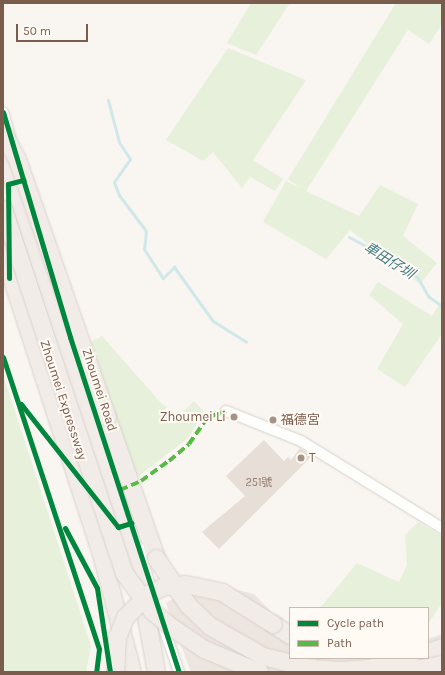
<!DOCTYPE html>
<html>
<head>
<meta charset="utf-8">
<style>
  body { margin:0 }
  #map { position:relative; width:445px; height:675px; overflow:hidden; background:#f9f5f0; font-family:Karla,"Noto Sans TC",sans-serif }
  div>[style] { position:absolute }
  .industrial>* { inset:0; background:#ede5e0 }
  .green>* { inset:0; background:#e7f0db }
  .stream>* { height:3px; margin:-1.5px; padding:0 1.5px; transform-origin:1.5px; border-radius:1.5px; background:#d0e8ea }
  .building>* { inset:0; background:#e6ded7 }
  .roads { filter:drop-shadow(0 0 1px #d7d1cb) drop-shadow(0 0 1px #d7d1cb) }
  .minor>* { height:10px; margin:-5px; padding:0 5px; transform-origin:5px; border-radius:5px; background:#fefefd }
  .trunk>* { height:17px; margin:-8.5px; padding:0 8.5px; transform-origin:8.5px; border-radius:8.5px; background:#f2ece8 }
  .bridges { filter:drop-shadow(0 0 1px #dad1cc) drop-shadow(0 0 1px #dad1cc) }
  .trunk-bridge>* { height:17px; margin:-8.5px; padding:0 8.5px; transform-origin:8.5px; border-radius:8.5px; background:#f2ece8 }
  .quiet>* { height:4px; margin-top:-2px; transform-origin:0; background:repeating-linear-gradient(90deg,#58b947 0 8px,transparent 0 12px) }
  .cycleway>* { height:5px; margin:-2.5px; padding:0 2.5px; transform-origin:2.5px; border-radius:2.5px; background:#00873e }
  .dots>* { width:11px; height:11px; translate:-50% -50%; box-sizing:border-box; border:2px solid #fffaf3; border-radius:50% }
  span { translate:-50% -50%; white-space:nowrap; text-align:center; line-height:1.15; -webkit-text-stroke:4px #fffaf3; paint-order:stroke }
  .number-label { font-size:11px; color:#977e72 }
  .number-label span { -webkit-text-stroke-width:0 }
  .street-label { font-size:13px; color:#7a5c4d }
  .poi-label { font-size:13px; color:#7a5c4d }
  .right { translate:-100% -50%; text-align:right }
  .left { translate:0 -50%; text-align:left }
  .water-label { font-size:14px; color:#437c86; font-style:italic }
  .frame { position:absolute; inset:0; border:4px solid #7a5c4d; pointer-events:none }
  .legend { position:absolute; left:289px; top:607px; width:140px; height:52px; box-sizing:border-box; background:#fffaf3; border:1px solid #cabbb1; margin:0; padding:5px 7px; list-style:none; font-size:12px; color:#7a5c4d }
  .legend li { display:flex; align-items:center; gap:8px; height:20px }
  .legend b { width:20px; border:1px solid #cabbb1 }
  .scale { position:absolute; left:16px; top:24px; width:72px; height:18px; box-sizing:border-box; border:2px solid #7a5c4d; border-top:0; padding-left:5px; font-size:12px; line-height:14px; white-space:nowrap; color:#7a5c4d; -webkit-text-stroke:3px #fffaf3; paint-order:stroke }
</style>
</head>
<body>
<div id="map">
  <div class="industrial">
    <div style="clip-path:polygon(202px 581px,254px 594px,290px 631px,290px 658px,428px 658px,428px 639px,442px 634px,442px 672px,191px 672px,166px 603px)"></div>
  </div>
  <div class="green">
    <div style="clip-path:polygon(251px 3px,290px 3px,256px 55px,227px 43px)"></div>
    <div style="clip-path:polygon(396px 3px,442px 3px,442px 24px,429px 44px,408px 30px,306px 191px,359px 216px,380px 185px,418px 204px,403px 236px,437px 263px,420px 284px,350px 230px,326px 259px,263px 222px,286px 181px,300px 188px,288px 179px)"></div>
    <div style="clip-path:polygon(228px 48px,306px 80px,253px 160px,283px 179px,275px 191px,250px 177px,242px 188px,213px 152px,203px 161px,166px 140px)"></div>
    <div style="clip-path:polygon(378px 282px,432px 316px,442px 300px,442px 334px,405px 387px,377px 369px,403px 324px,369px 295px)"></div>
    <div style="clip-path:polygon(102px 336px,161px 403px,179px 416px,194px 401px,204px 412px,188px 438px,135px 479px,90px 342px)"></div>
    <div style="clip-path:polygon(3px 374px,91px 646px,86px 672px,3px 671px)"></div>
    <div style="clip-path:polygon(418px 522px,442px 536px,442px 603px,428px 624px,428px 608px,320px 608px,357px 563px,399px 582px,407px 564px,405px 535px)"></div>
  </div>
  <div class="stream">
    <div style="left:108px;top:100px;width:43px;rotate:75.3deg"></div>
    <div style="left:119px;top:142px;width:20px;rotate:57deg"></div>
    <div style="left:130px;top:159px;width:28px;rotate:125deg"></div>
    <div style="left:114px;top:182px;width:14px;rotate:69deg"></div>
    <div style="left:119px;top:195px;width:45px;rotate:53.1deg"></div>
    <div style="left:146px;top:231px;width:18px;rotate:96deg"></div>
    <div style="left:144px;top:249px;width:35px;rotate:57deg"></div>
    <div style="left:163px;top:278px;width:16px;rotate:-45deg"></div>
    <div style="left:174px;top:267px;width:67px;rotate:54.2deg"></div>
    <div style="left:213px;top:321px;width:39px;rotate:32deg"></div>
    <div style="left:349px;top:237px;width:61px;rotate:28.2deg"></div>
    <div style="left:403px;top:266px;width:19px;rotate:39deg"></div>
    <div style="left:418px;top:278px;width:21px;rotate:61deg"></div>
    <div style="left:428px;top:296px;width:17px;rotate:36deg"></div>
  </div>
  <div class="building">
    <div style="clip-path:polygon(264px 440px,284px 461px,288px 457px,291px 460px,300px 448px,312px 456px,219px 549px,202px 532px,245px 496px,226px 476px)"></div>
  </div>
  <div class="roads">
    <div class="minor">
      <div style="left:3px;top:112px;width:26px;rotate:74deg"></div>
      <div style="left:226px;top:411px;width:81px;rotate:21.8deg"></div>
      <div style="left:301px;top:441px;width:166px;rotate:31.7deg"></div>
      <div style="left:139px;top:548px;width:50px;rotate:73.7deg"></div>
      <div style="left:161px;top:620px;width:55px;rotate:70.9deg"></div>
      <div style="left:287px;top:672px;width:28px;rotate:-30deg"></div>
    </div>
    <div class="trunk">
      <div style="left:3px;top:151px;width:347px;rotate:71.9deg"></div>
      <div style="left:111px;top:481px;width:105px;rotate:74deg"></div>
      <div style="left:140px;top:582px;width:91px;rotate:79.9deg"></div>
      <div style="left:3px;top:252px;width:317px;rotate:72deg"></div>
      <div style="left:101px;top:553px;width:123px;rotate:75.4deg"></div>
      <div style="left:107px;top:417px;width:149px;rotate:70.8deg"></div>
      <div style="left:273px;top:624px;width:20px;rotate:33deg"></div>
      <div style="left:428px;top:652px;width:15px;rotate:-20deg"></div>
    </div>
  </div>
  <div class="bridges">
    <div class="trunk-bridge">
      <div style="left:3px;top:132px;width:30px;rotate:63deg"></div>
      <div style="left:17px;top:159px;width:273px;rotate:70.8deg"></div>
      <div style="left:3px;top:209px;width:384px;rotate:71.6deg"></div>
      <div style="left:124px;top:573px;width:47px;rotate:53.6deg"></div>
      <div style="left:152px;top:611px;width:23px;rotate:40deg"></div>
      <div style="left:170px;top:626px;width:41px;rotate:34.1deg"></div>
      <div style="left:204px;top:649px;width:60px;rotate:22.7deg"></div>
      <div style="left:156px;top:558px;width:57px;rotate:55.8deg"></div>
      <div style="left:188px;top:605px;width:30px;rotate:44deg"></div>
      <div style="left:210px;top:626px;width:61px;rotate:29.5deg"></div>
      <div style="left:263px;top:656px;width:49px;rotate:14.3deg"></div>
      <div style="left:310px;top:668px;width:30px;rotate:4deg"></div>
      <div style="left:340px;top:670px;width:29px;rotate:-4deg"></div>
      <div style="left:369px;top:668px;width:42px;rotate:-13.7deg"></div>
      <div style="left:115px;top:672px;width:35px;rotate:-87deg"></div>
      <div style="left:117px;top:637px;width:22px;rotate:-68deg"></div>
      <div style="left:125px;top:617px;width:33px;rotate:-45deg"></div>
      <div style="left:148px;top:594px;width:18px;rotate:-27deg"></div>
      <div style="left:164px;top:586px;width:21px;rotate:-5deg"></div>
      <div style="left:185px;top:584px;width:38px;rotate:12deg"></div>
      <div style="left:222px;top:592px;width:60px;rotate:32.1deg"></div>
      <div style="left:400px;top:672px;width:42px;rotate:-11deg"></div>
    </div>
  </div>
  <div class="quiet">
    <div style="left:120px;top:490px;width:23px;rotate:-23deg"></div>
    <div style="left:141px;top:481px;width:34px;rotate:-36deg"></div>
    <div style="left:169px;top:461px;width:26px;rotate:-40deg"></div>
    <div style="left:189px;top:444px;width:33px;rotate:-55deg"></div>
    <div style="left:208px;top:417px;width:19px;rotate:-18deg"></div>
  </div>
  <div class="cycleway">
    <div style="left:3px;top:112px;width:235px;rotate:73.4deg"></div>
    <div style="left:70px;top:337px;width:352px;rotate:72deg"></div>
    <div style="left:9px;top:278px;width:94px;rotate:-90.6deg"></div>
    <div style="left:8px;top:184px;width:16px;rotate:-15deg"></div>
    <div style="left:3px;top:357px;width:307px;rotate:71.8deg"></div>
    <div style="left:99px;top:649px;width:23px;rotate:97deg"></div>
    <div style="left:21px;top:404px;width:157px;rotate:51.7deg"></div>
    <div style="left:118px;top:527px;width:14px;rotate:-17deg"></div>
    <div style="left:65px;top:528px;width:68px;rotate:61.9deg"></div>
    <div style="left:97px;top:588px;width:85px;rotate:81.2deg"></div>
  </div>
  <div class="dots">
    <div style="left:234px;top:417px;background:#a69286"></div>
    <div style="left:273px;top:420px;background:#a69286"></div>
    <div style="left:301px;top:458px;background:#a69286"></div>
  </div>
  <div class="number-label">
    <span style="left:259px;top:483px">251號</span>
  </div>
  <div class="street-label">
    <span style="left:99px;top:390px;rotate:72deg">Zhoumei Road</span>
    <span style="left:63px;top:400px;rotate:72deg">Zhoumei Expressway</span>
  </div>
  <div class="poi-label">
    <span class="right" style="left:226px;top:417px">Zhoumei Li</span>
    <span class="left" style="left:281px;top:420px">福德宮</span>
    <span class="left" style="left:309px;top:458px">T</span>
  </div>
  <div class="water-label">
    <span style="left:389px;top:261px;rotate:32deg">車田仔圳</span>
  </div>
  <div class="frame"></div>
  <ul class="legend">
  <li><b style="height:5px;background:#00873e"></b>Cycle path</li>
  <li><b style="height:5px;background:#58b947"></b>Path</li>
  </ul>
  <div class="scale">50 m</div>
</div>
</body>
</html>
